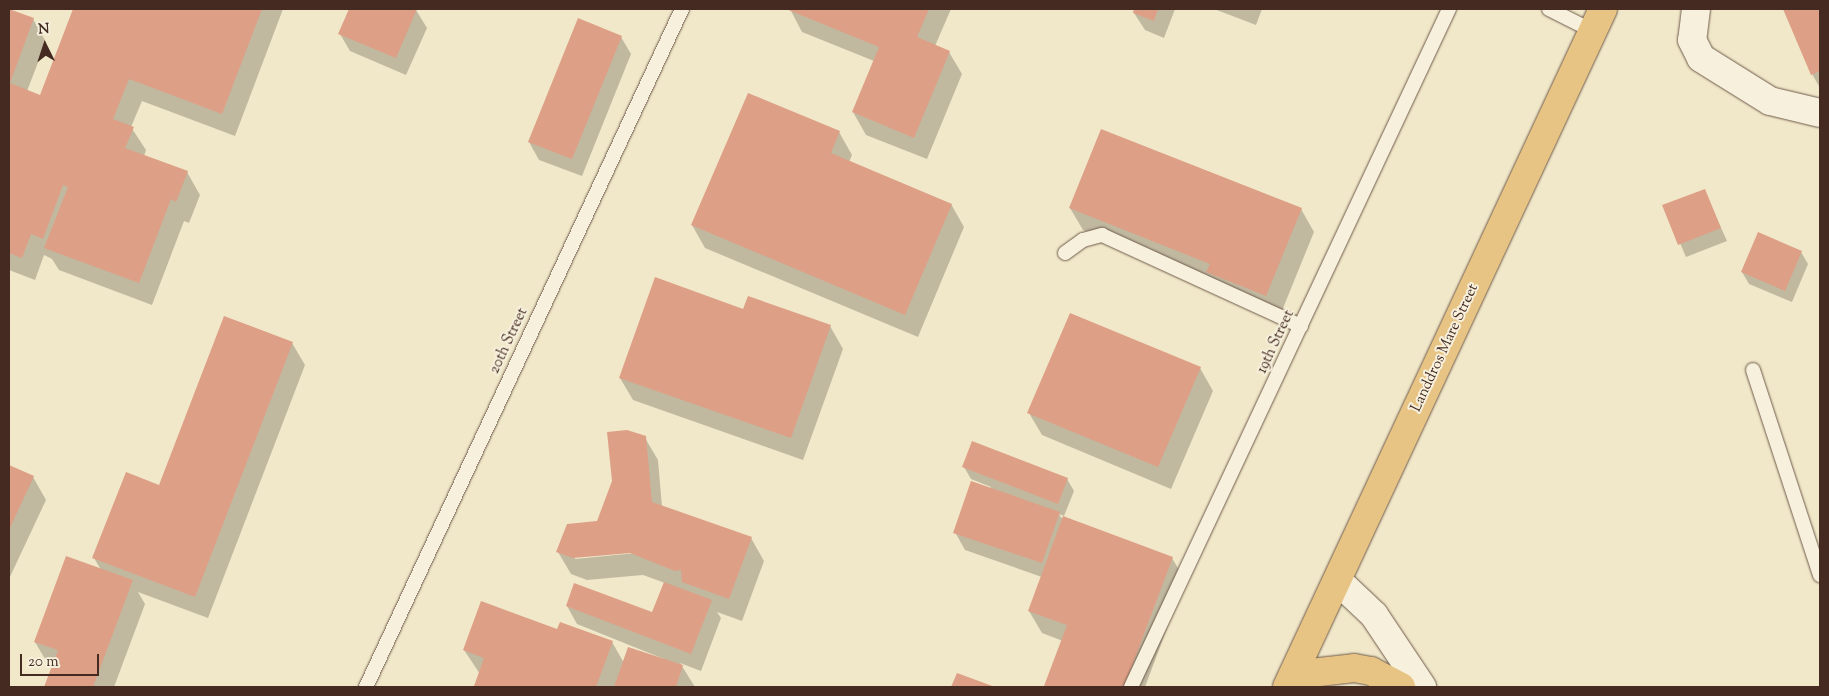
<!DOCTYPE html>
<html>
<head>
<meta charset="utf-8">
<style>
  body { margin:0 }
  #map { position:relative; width:1829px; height:696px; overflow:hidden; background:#f1e8c9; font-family:"Sorts Mill Goudy",serif }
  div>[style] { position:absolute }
  .shadow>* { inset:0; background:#0003 }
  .building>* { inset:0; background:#dd9f86 }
  .roads { filter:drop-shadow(0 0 1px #6f5a4b) drop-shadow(0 0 1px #6f5a4b) }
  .service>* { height:14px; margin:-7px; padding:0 7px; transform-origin:7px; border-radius:7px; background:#f6f0dc }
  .minor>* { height:28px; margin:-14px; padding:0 14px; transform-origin:14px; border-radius:14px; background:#f6f0dc }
  .primary>* { height:28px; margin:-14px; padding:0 14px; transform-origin:14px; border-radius:14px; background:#e8c484 }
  span { translate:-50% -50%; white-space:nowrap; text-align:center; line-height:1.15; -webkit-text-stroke:4px #f6f0dc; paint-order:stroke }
  .street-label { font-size:15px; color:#442a21 }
  .frame { position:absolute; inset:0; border:10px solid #442a21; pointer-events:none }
  .north { position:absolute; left:20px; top:20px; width:50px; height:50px; -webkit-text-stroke:4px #f6f0dc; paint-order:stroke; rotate:356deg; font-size:14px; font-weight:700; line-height:20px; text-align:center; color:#442a21 }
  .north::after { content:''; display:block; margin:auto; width:18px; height:22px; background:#442a21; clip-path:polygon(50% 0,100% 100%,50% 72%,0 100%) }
  .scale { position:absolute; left:20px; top:654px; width:79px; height:22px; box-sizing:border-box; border:2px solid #442a21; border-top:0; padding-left:6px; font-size:15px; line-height:18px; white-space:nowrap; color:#442a21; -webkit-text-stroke:4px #f6f0dc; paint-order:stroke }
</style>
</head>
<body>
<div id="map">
  <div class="shadow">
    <div style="clip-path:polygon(74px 9px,283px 9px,235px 136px,142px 101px,131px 127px,146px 150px,144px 156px,187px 172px,200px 195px,189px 223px,184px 221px,152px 305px,59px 270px,52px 259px,44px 255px,35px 280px,9px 270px,9px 10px,33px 19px,46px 42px,27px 91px,41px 96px)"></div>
    <div style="clip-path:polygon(350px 9px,416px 10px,427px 28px,406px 75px,350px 51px,340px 34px)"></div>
    <div style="clip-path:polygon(790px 9px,951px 9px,935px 46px,949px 52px,962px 74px,927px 159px,866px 135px,853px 112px,874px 61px,802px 32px)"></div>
    <div style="clip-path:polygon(1136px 9px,1175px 9px,1164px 38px,1145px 30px,1134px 13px)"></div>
    <div style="clip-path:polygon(1214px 9px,1262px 9px,1256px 25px)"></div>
    <div style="clip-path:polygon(1784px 9px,1820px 9px,1820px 88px,1812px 74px)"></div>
    <div style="clip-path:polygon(621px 37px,631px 54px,582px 176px,539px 160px,529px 142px)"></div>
    <div style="clip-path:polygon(839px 132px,852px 155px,849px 162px,951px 204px,964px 227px,918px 337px,705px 248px,692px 225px)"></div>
    <div style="clip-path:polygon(1704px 190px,1727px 241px,1686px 257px,1664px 206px)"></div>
    <div style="clip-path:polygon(1070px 208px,1301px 209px,1314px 232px,1279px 318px,1213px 282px,1083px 230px)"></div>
    <div style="clip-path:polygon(1801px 252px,1808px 264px,1792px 302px,1749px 284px,1742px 272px)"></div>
    <div style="clip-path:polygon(744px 311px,830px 326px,843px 349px,803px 460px,633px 400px,620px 378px)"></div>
    <div style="clip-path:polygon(292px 343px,305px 365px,208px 618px,138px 592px,145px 604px,114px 687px,46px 687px,54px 666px,48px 664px,35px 642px,101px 570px,94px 558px)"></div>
    <div style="clip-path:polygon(1200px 368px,1213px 391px,1171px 489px,1042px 435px,1029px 413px)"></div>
    <div style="clip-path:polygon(evenodd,645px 438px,658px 460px,662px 507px,751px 538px,764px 561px,742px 621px,717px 612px,721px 618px,701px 671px,680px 663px,695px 687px,476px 687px,480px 674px,464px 650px,558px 630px,612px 642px,624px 663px,679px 665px,577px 624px,567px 606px,653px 613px,665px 583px,643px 575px,587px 580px,571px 574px,558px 552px,598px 522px,645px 438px,636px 551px,636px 553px,575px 559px,575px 556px,636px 551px)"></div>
    <div style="clip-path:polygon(9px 466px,33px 477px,46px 500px,9px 579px)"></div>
    <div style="clip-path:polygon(964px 467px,1067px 479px,1074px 491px,1064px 516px,1059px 514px,1063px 520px,1172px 558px,1185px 580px,1145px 687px,1047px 687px,1063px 641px,1042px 633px,1029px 611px,1042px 577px,965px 550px,955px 532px,991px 487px,971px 479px)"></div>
  </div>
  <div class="building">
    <div style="clip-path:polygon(9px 9px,34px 18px,10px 83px,40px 95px,73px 9px,262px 9px,222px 114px,129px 79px,113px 119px,134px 127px,125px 148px,188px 171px,176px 202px,171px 199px,139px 283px,44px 248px,68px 187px,63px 185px,43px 239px,31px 234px,22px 258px,9px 253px)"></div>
    <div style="clip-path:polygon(349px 9px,417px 9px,396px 58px,338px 34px)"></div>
    <div style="clip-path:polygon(786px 9px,929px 9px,917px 37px,950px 51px,914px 138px,852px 112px,879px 47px)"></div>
    <div style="clip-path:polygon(1134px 9px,1158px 9px,1154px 21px,1133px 13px)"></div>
    <div style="clip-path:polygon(1783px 9px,1820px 9px,1820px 71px,1811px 75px)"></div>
    <div style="clip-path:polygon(578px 18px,622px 36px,572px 159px,528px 142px)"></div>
    <div style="clip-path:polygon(748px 93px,840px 131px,831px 153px,952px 204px,905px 315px,691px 225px)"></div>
    <div style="clip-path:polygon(1101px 129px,1302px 208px,1266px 296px,1206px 272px,1210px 264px,1069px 208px)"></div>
    <div style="clip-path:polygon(1705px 189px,1721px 228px,1678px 245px,1662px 205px)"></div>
    <div style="clip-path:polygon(1758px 232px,1802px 251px,1785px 291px,1741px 272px)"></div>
    <div style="clip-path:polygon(655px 277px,743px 309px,748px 296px,831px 325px,791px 438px,619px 378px)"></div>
    <div style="clip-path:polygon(1070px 313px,1201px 367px,1158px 467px,1027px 413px)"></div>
    <div style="clip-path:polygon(224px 316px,293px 342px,195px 597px,92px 558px,126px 472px,159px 485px)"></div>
    <div style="clip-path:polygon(627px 430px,646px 436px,652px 502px,752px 537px,729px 599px,682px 582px,681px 570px,675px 571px,630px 553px,573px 558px,556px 552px,567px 524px,597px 521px,612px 481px,607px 432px)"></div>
    <div style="clip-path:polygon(972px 441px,1068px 478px,1058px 504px,962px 467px)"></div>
    <div style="clip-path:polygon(9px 465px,34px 476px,9px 530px)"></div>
    <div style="clip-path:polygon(971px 481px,1060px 512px,1042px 563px,953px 533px)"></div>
    <div style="clip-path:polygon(1063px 516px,1173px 557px,1124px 687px,1044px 686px,1067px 625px,1028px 611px)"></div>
    <div style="clip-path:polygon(66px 556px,133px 580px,93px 687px,44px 687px,58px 650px,34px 642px)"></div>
    <div style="clip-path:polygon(664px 582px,712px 600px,691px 654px,566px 606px,574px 583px,652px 612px)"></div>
    <div style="clip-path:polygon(481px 601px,557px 629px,560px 622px,613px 641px,596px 687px,474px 686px,484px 658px,463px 650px)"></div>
    <div style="clip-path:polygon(628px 647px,683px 665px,676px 687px,614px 687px)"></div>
    <div style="clip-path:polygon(957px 673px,995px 687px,951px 687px)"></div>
  </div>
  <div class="roads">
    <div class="service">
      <div style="left:1549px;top:9px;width:49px;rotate:26.6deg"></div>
      <div style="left:1065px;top:253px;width:22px;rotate:-36deg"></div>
      <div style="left:1083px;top:240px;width:20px;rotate:-15deg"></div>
      <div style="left:1102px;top:235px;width:219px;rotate:24.6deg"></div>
      <div style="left:1753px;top:370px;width:216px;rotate:71.9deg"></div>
      <div style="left:366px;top:687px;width:748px;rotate:-65.01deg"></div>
      <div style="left:1131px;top:687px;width:749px;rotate:-64.87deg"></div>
    </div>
    <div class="minor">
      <div style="left:1696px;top:9px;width:31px;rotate:97deg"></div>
      <div style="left:1692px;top:40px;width:20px;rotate:63deg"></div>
      <div style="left:1701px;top:58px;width:81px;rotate:31.9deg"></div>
      <div style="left:1770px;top:101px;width:51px;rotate:13.5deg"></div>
      <div style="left:1339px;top:582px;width:48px;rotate:43.3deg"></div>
      <div style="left:1374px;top:615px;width:87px;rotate:56.3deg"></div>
    </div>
    <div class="primary">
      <div style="left:1293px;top:675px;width:61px;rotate:-6.5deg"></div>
      <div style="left:1354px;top:668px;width:17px;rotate:10deg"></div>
      <div style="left:1371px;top:671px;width:34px;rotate:28deg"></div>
      <div style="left:1287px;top:687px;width:748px;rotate:-65.01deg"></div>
    </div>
  </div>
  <div class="street-label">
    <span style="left:509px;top:341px;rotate:-65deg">20th Street</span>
    <span style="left:1276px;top:342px;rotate:-65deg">19th Street</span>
    <span style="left:1445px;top:348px;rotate:-65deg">Landdros Mare Street</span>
  </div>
  <div class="frame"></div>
  <div class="north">N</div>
  <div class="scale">20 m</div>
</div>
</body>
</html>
